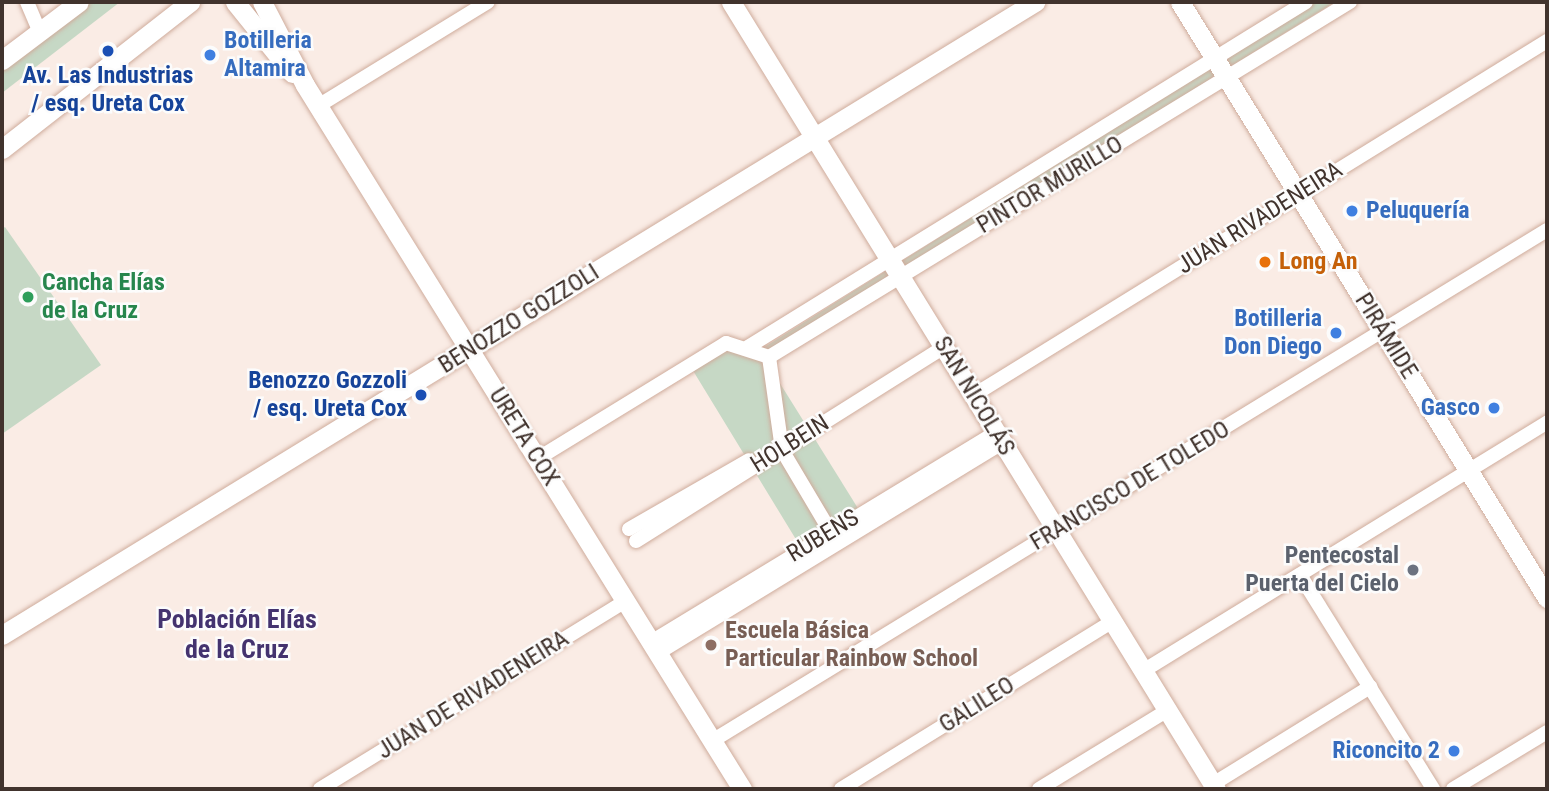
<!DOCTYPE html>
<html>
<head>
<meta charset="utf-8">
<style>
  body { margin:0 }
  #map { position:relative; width:1549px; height:791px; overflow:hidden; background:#faece5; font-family:"Roboto Condensed",sans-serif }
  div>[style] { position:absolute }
  .green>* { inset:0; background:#c6d8c5 }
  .roads { filter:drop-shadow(0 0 2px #cfac9c) drop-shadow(0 0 2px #cfac9c) }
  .street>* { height:14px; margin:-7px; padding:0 7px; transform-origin:7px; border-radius:7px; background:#fff }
  .secondary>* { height:19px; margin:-9.5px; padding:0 9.5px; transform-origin:9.5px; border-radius:9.5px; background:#fff }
  .dots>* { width:19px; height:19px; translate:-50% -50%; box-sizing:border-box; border:4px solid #fcfcfc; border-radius:50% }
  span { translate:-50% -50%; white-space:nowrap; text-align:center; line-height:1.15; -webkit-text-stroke:5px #fcfcfc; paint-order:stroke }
  .shop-label { font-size:24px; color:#366cbe; font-weight:700 }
  .left { translate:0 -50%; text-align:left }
  .right { translate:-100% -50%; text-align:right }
  .transit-label { font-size:24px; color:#164399; font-weight:700 }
  .street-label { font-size:24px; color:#41332d }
  .food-label { font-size:24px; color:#c56008; font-weight:700 }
  .leisure-label { font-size:24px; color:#27864d; font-weight:700 }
  .worship-label { font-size:24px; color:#5b616d; font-weight:700 }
  .education-label { font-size:24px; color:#785e54; font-weight:700 }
  .neighbourhood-label { font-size:26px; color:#44336f; font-weight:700 }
  .frame { position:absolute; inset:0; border:4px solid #41332d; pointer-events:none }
</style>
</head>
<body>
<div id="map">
  <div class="green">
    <div style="clip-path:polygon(88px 2px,120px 2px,2px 93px,2px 67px)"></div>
    <div style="clip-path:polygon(1315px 2px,1335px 2px,769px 352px,763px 348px)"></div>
    <div style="clip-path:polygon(5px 227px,101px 365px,2px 434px,2px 229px)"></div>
    <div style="clip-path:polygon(732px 346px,767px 360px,775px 448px,826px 529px,800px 546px,692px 369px)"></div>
    <div style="clip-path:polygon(776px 377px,806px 425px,783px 439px)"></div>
    <div style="clip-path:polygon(813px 436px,859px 510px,835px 525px,789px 450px)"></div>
  </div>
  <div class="roads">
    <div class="street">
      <div style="left:27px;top:2px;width:33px;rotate:67deg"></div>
      <div style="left:318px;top:106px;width:199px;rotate:-31.5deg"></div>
      <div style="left:748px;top:347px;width:656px;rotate:-31.73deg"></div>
      <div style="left:769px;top:357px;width:681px;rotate:-31.43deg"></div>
      <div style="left:769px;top:357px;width:94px;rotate:82deg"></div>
      <div style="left:782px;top:450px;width:94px;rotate:59.3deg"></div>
      <div style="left:974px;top:395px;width:674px;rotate:-31.71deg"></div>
      <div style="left:537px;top:459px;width:222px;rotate:-31.5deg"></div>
      <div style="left:726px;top:343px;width:45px;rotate:18deg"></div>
      <div style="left:629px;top:529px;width:138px;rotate:-29.9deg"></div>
      <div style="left:636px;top:541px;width:364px;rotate:-32.2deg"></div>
      <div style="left:1300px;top:575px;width:252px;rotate:58.1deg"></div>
      <div style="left:651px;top:642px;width:404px;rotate:-31.3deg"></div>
      <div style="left:658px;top:653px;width:403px;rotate:-31.4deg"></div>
      <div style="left:1143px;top:671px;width:475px;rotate:-31.6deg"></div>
      <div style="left:712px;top:741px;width:979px;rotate:-31.47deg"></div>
      <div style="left:1213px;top:784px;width:185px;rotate:-31.7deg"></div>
      <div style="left:320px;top:789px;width:359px;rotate:-31.6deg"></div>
      <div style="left:841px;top:789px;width:320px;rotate:-31.7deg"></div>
      <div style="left:1039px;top:789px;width:151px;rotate:-31.5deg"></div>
      <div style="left:1453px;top:789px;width:110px;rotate:-31.2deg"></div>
    </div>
    <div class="secondary">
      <div style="left:235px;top:2px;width:91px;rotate:51.2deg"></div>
      <div style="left:262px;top:2px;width:93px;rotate:62.6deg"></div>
      <div style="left:305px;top:85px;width:829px;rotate:58.17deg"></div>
      <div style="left:731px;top:2px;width:924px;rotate:58.36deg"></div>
      <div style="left:1180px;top:2px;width:700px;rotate:58.38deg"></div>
      <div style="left:2px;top:60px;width:96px;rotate:-37deg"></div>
      <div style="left:2px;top:149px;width:239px;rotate:-38deg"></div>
      <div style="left:2px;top:635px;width:1212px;rotate:-31.5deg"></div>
    </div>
  </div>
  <div class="dots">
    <div style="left:108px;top:51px;background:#1a4fb4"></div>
    <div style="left:210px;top:55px;background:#3f7fe0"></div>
    <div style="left:1352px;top:211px;background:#3f7fe0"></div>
    <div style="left:1265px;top:262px;background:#e8710a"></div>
    <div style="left:28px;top:297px;background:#2e9e5b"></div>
    <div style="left:1336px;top:333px;background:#3f7fe0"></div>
    <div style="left:421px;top:395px;background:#1a4fb4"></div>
    <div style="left:1494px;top:408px;background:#3f7fe0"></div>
    <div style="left:1413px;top:570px;background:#6b7280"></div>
    <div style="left:711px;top:645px;background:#8d6e63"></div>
    <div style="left:1454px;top:751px;background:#3f7fe0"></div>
  </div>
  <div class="shop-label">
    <span class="left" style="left:224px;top:55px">Botilleria<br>Altamira</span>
    <span class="left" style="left:1366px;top:211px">Peluquería</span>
    <span class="right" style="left:1322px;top:333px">Botilleria<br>Don Diego</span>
    <span class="right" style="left:1480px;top:408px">Gasco</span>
    <span class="right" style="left:1440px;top:751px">Riconcito 2</span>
  </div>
  <div class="transit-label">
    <span style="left:108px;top:90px">Av. Las Industrias<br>/ esq. Ureta Cox</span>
    <span class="right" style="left:407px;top:395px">Benozzo Gozzoli<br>/ esq. Ureta Cox</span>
  </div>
  <div class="street-label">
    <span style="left:1050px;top:185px;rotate:-31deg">PINTOR MURILLO</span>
    <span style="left:1260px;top:218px;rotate:-32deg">JUAN RIVADENEIRA</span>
    <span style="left:519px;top:319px;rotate:-32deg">BENOZZO GOZZOLI</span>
    <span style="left:1386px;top:336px;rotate:58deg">PIRÁMIDE</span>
    <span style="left:974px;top:396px;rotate:59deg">SAN NICOLÁS</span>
    <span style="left:524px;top:437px;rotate:58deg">URETA COX</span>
    <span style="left:790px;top:444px;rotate:-32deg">HOLBEIN</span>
    <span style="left:1130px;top:486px;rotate:-31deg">FRANCISCO DE TOLEDO</span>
    <span style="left:823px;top:536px;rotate:-31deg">RUBENS</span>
    <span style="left:473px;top:695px;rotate:-32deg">JUAN DE RIVADENEIRA</span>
    <span style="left:977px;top:705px;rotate:-32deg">GALILEO</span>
  </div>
  <div class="food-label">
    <span class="left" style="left:1279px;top:262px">Long An</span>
  </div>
  <div class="leisure-label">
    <span class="left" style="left:42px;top:297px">Cancha Elías<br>de la Cruz</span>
  </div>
  <div class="worship-label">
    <span class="right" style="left:1399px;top:570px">Pentecostal<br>Puerta del Cielo</span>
  </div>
  <div class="education-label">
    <span class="left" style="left:725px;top:645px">Escuela Básica<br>Particular Rainbow School</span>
  </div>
  <div class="neighbourhood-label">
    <span style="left:237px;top:635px">Población Elías<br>de la Cruz</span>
  </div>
  <div class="frame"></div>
</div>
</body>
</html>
